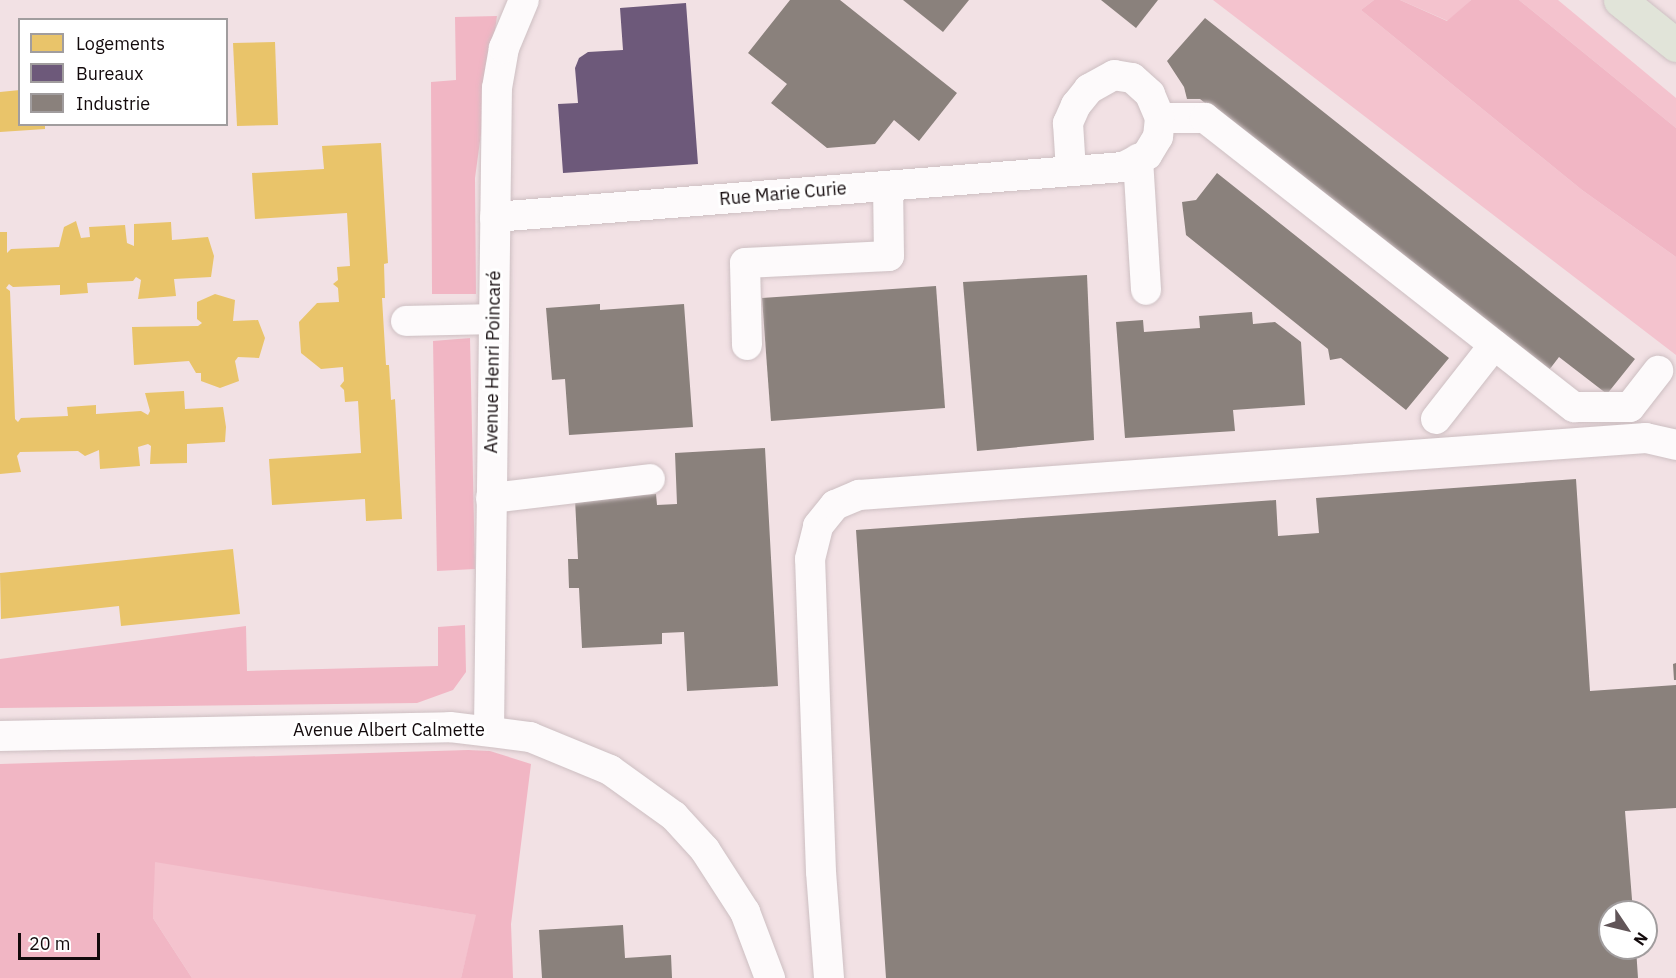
<!DOCTYPE html>
<html>
<head>
<meta charset="utf-8">
<style>
  body { margin:0 }
  #map { position:relative; width:1676px; height:978px; overflow:hidden; background:#f2e1e4; font-family:"IBM Plex Sans",sans-serif }
  div>[style] { position:absolute }
  .green>* { inset:0; background:#f4c3ce }
  .forest>* { inset:0; background:#f1b6c4 }
  .homes>* { inset:0; background:#e9c46a }
  .offices>* { inset:0; background:#6d597a }
  .industry>* { inset:0; background:#8a817c }
  .roads { filter:drop-shadow(0 0 2px #cdbfc2) drop-shadow(0 0 2px #cdbfc2) }
  .minor>* { height:30px; margin:-15px; padding:0 15px; transform-origin:15px; border-radius:15px; background:#fdfafb }
  .highway>* { height:33px; margin:-16.5px; padding:0 16.5px; transform-origin:16.5px; border-radius:16.5px; background:#e1e4d9 }
  span { translate:-50% -50%; white-space:nowrap; text-align:center; line-height:1.15; -webkit-text-stroke:6px #fff; paint-order:stroke }
  .street-label { font-size:18px; color:#130a0c }
  .legend { position:absolute; left:18px; top:18px; width:210px; height:108px; box-sizing:border-box; background:#fff; border:2px solid #a19d9e; margin:0; padding:8px 10px; list-style:none; font-size:18px; color:#130a0c }
  .legend li { display:flex; align-items:center; gap:12px; height:30px }
  .legend b { width:30px; border:2px solid #a19d9e }
  .north { position:absolute; left:1598px; top:900px; width:60px; height:60px; box-sizing:border-box; background:#fff; border:2px solid #a19d9e; border-radius:50%; rotate:125deg; font-size:16px; font-weight:700; line-height:24px; text-align:center; color:#130a0c }
  .north::after { content:''; display:block; margin:auto; width:21px; height:27px; background:#615558; clip-path:polygon(50% 0,100% 100%,50% 72%,0 100%) }
  .scale { position:absolute; left:18px; top:933px; width:82px; height:27px; box-sizing:border-box; border:3px solid #130a0c; border-top:0; padding-left:8px; font-size:18px; line-height:21px; white-space:nowrap; color:#130a0c; -webkit-text-stroke:4px #fff; paint-order:stroke }
</style>
</head>
<body>
<div id="map">
  <div class="green">
    <div style="clip-path:polygon(1213px 0,1374px 0,1361px 10px,1582px 190px,1676px 257px,1676px 355px)"></div>
    <div style="clip-path:polygon(1400px 0,1471px 0,1448px 21px)"></div>
    <div style="clip-path:polygon(1519px 0,1558px 0,1676px 98px,1676px 128px)"></div>
    <div style="clip-path:polygon(154px 861px,477px 915px,461px 978px,192px 978px,153px 918px)"></div>
  </div>
  <div class="forest">
    <div style="clip-path:polygon(1374px 0,1400px 0,1447px 21px,1471px 0,1519px 0,1676px 128px,1676px 257px,1582px 190px,1361px 10px)"></div>
    <div style="clip-path:polygon(497px 16px,475px 178px,476px 294px,432px 294px,431px 82px,456px 80px,455px 17px)"></div>
    <div style="clip-path:polygon(470px 338px,475px 569px,437px 571px,433px 341px)"></div>
    <div style="clip-path:polygon(465px 625px,466px 672px,453px 690px,417px 703px,0 708px,0 659px,246px 626px,247px 671px,438px 666px,438px 627px)"></div>
    <div style="clip-path:polygon(468px 750px,490px 751px,531px 764px,511px 924px,513px 978px,461px 978px,476px 915px,155px 862px,153px 918px,192px 978px,0 978px,0 764px)"></div>
  </div>
  <div class="homes">
    <div style="clip-path:polygon(275px 42px,278px 125px,237px 126px,233px 43px)"></div>
    <div style="clip-path:polygon(20px 90px,20px 124px,45px 124px,45px 129px,0 132px,0 92px)"></div>
    <div style="clip-path:polygon(381px 143px,388px 263px,384px 264px,385px 298px,382px 298px,386px 365px,389px 365px,391px 400px,395px 399px,402px 519px,366px 521px,365px 499px,272px 505px,269px 459px,361px 453px,358px 401px,345px 402px,344px 390px,340px 386px,344px 381px,343px 367px,321px 369px,301px 353px,299px 322px,317px 303px,339px 302px,338px 288px,333px 284px,338px 280px,337px 267px,350px 266px,347px 213px,255px 219px,252px 173px,324px 169px,322px 146px)"></div>
    <div style="clip-path:polygon(76px 221px,81px 238px,90px 237px,89px 227px,125px 225px,127px 243px,134px 246px,134px 224px,171px 222px,172px 240px,208px 237px,214px 256px,211px 277px,174px 279px,176px 296px,138px 299px,141px 280px,136px 277px,133px 281px,87px 283px,88px 293px,60px 295px,60px 285px,13px 287px,9px 284px,6px 288px,10px 291px,15px 419px,18px 422px,21px 418px,68px 416px,67px 407px,96px 405px,96px 414px,141px 411px,148px 415px,150px 411px,145px 393px,184px 391px,185px 409px,223px 407px,226px 427px,225px 442px,187px 444px,187px 463px,150px 464px,151px 446px,148px 444px,138px 447px,140px 466px,100px 469px,99px 450px,85px 456px,78px 451px,20px 452px,17px 456px,21px 472px,0 474px,0 232px,7px 232px,7px 253px,11px 249px,59px 247px,64px 227px)"></div>
    <div style="clip-path:polygon(215px 294px,235px 300px,233px 321px,258px 320px,265px 338px,259px 358px,238px 357px,235px 361px,239px 381px,220px 388px,201px 381px,201px 373px,196px 373px,189px 361px,134px 365px,132px 327px,198px 326px,202px 323px,197px 319px,197px 302px)"></div>
    <div style="clip-path:polygon(233px 549px,240px 614px,121px 626px,119px 606px,1px 619px,0 573px)"></div>
  </div>
  <div class="offices">
    <div style="clip-path:polygon(686px 3px,698px 164px,563px 173px,558px 104px,578px 103px,575px 68px,579px 58px,588px 52px,623px 50px,620px 8px)"></div>
  </div>
  <div class="industry">
    <div style="clip-path:polygon(790px 0,840px 0,957px 93px,919px 141px,894px 120px,875px 144px,827px 148px,771px 103px,787px 84px,748px 53px)"></div>
    <div style="clip-path:polygon(903px 0,969px 0,943px 32px)"></div>
    <div style="clip-path:polygon(1101px 0,1158px 0,1136px 28px)"></div>
    <div style="clip-path:polygon(1205px 18px,1635px 359px,1607px 394px,1559px 357px,1546px 374px,1200px 99px,1187px 99px,1184px 87px,1167px 61px)"></div>
    <div style="clip-path:polygon(1217px 173px,1449px 358px,1406px 410px,1341px 358px,1330px 360px,1328px 349px,1186px 235px,1182px 202px,1196px 200px)"></div>
    <div style="clip-path:polygon(1087px 275px,1094px 440px,977px 451px,963px 282px)"></div>
    <div style="clip-path:polygon(936px 286px,945px 408px,771px 421px,762px 298px)"></div>
    <div style="clip-path:polygon(600px 304px,600px 310px,684px 304px,693px 427px,569px 435px,565px 379px,552px 380px,546px 308px)"></div>
    <div style="clip-path:polygon(1252px 312px,1253px 324px,1275px 322px,1301px 342px,1305px 405px,1233px 410px,1235px 431px,1125px 438px,1116px 322px,1143px 320px,1144px 332px,1200px 328px,1199px 316px)"></div>
    <div style="clip-path:polygon(765px 448px,778px 686px,687px 691px,684px 632px,662px 633px,662px 644px,582px 648px,579px 588px,569px 588px,568px 559px,578px 559px,575px 499px,656px 494px,657px 505px,677px 504px,675px 453px)"></div>
    <div style="clip-path:polygon(1576px 479px,1590px 691px,1676px 685px,1676px 808px,1625px 811px,1633px 912px,1610px 912px,1610px 948px,1636px 948px,1638px 978px,886px 978px,856px 530px,1276px 500px,1278px 536px,1319px 533px,1316px 498px)"></div>
    <div style="clip-path:polygon(1676px 663px,1676px 680px,1674px 680px,1673px 664px)"></div>
    <div style="clip-path:polygon(623px 925px,625px 958px,671px 955px,672px 978px,542px 978px,539px 930px)"></div>
  </div>
  <div class="roads">
    <div class="minor">
      <div style="left:1160px;top:118px;width:45px"></div>
      <div style="left:1205px;top:118px;width:469px;rotate:38.1deg"></div>
      <div style="left:1574px;top:407px;width:56px"></div>
      <div style="left:1630px;top:407px;width:46px;rotate:-52.1deg"></div>
      <div style="left:1138px;top:159px;width:131px;rotate:86.5deg"></div>
      <div style="left:495px;top:217px;width:630px;rotate:-4.55deg"></div>
      <div style="left:1123px;top:167px;width:27px;rotate:-27deg"></div>
      <div style="left:1147px;top:155px;width:21px;rotate:-59deg"></div>
      <div style="left:1158px;top:137px;width:19px;rotate:-84deg"></div>
      <div style="left:1160px;top:118px;width:26px;rotate:-113deg"></div>
      <div style="left:1150px;top:94px;width:24px;rotate:-138deg"></div>
      <div style="left:1132px;top:78px;width:18px;rotate:-171deg"></div>
      <div style="left:1114px;top:75px;width:29px;rotate:151deg"></div>
      <div style="left:1089px;top:89px;width:21px;rotate:129deg"></div>
      <div style="left:1076px;top:105px;width:20px;rotate:114deg"></div>
      <div style="left:1068px;top:123px;width:48px;rotate:86.4deg"></div>
      <div style="left:406px;top:321px;width:88px;rotate:-1.3deg"></div>
      <div style="left:747px;top:345px;width:82px;rotate:-91.4deg"></div>
      <div style="left:745px;top:263px;width:144px;rotate:-2.8deg"></div>
      <div style="left:889px;top:256px;width:70px;rotate:-90.8deg"></div>
      <div style="left:1436px;top:419px;width:94px;rotate:-51.9deg"></div>
      <div style="left:491px;top:498px;width:160px;rotate:-6.8deg"></div>
      <div style="left:489px;top:730px;width:642px;rotate:-89.29deg"></div>
      <div style="left:497px;top:88px;width:41px;rotate:-80.1deg"></div>
      <div style="left:504px;top:48px;width:52px;rotate:-67.4deg"></div>
      <div style="left:0;top:736px;width:450px;rotate:-1.1deg"></div>
      <div style="left:450px;top:727px;width:81px;rotate:7.1deg"></div>
      <div style="left:530px;top:737px;width:87px;rotate:22.4deg"></div>
      <div style="left:610px;top:770px;width:79px;rotate:35.7deg"></div>
      <div style="left:674px;top:816px;width:46px;rotate:47.6deg"></div>
      <div style="left:705px;top:850px;width:74px;rotate:57.2deg"></div>
      <div style="left:745px;top:912px;width:71px;rotate:69.3deg"></div>
      <div style="left:829px;top:978px;width:106px;rotate:-94.3deg"></div>
      <div style="left:821px;top:872px;width:313px;rotate:-92deg"></div>
      <div style="left:810px;top:559px;width:34px;rotate:-76deg"></div>
      <div style="left:818px;top:526px;width:27px;rotate:-51deg"></div>
      <div style="left:835px;top:505px;width:26px;rotate:-23deg"></div>
      <div style="left:859px;top:495px;width:789px;rotate:-4.14deg"></div>
      <div style="left:1646px;top:438px;width:31px;rotate:13deg"></div>
    </div>
    <div class="highway">
      <div style="left:1620px;top:0;width:72px;rotate:38.8deg"></div>
    </div>
  </div>
  <div class="street-label">
    <span style="left:783px;top:194px;rotate:-5deg">Rue Marie Curie</span>
    <span style="left:493px;top:362px;rotate:-89deg">Avenue Henri Poincaré</span>
    <span style="left:389px;top:730px">Avenue Albert Calmette</span>
  </div>
  <ul class="legend">
  <li><b style="height:16px;background:#e9c46a"></b>Logements</li>
  <li><b style="height:16px;background:#6d597a"></b>Bureaux</li>
  <li><b style="height:16px;background:#8a817c"></b>Industrie</li>
  </ul>
  <div class="north">N</div>
  <div class="scale">20 m</div>
</div>
</body>
</html>
